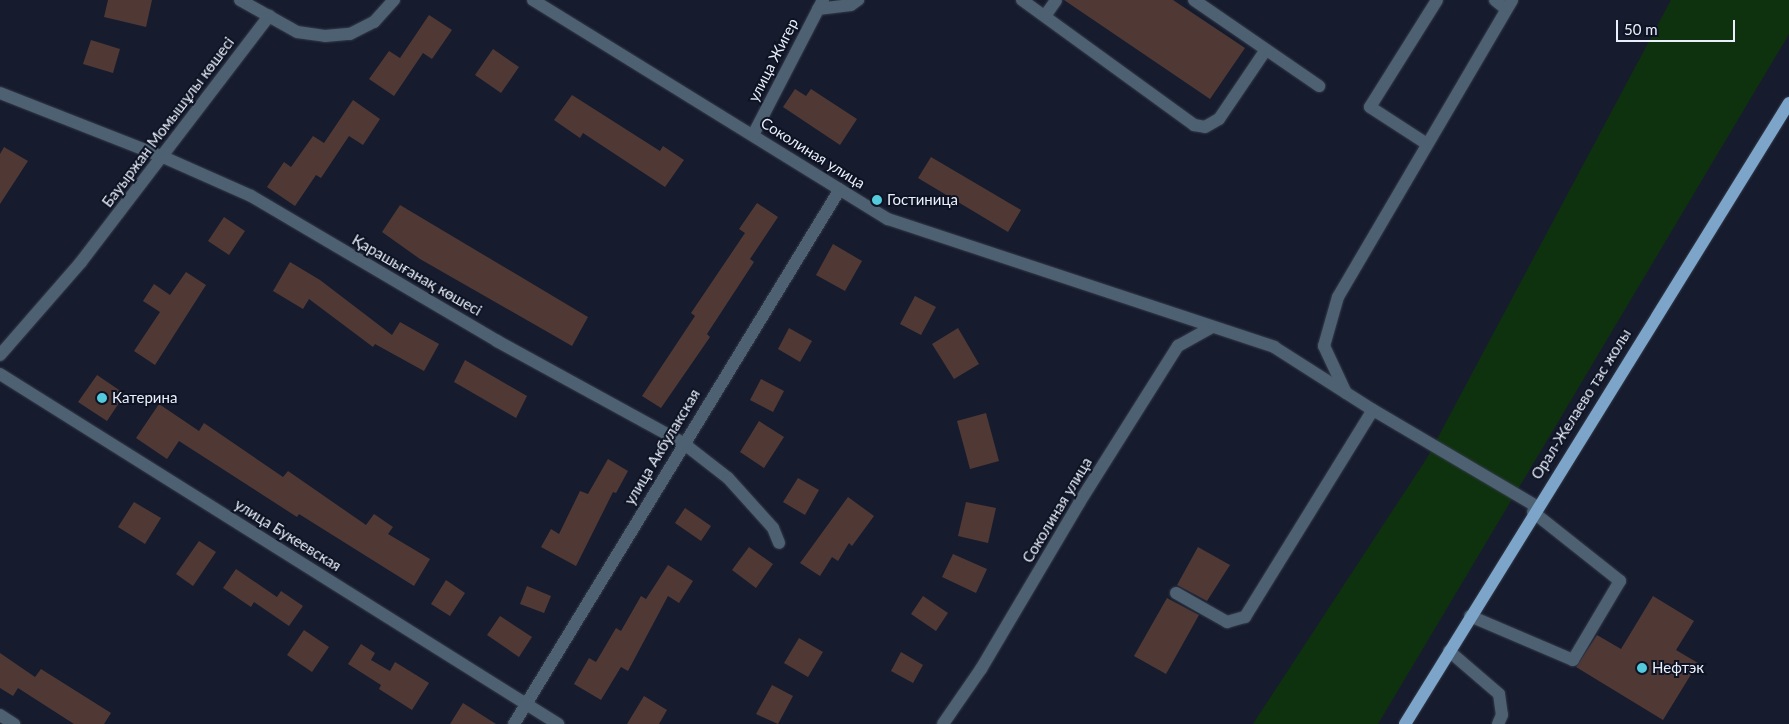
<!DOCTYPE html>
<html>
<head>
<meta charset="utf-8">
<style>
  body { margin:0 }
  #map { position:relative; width:1789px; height:724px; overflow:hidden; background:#161c2d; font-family:Lato,sans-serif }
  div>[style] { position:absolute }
  .green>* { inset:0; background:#0f320e }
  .building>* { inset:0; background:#503935 }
  .roads { filter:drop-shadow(0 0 1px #343a4a) drop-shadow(0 0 1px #343a4a) }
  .minor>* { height:12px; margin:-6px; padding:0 6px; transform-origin:6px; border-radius:6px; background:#4d6172 }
  .major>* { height:12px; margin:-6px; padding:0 6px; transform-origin:6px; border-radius:6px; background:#7da5c9 }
  .dots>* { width:14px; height:14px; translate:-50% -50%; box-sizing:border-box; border:2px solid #0d1323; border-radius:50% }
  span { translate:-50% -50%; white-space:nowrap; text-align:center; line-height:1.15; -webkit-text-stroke:4px #0d1323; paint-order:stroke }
  .street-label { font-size:15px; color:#eaeffb }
  .poi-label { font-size:15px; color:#eaeffb }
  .left { translate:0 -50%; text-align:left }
  .scale { position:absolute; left:1616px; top:20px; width:119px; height:22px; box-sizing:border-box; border:2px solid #eaeffb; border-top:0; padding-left:6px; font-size:15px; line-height:18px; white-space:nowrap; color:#eaeffb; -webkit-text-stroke:4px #0d1323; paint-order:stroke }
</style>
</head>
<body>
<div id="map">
  <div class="green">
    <div style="clip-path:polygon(1671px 0,1789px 0,1789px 34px,1378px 724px,1253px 724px,1427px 458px)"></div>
  </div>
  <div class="building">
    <div style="clip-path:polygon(108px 0,152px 0,146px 27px,104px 17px)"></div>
    <div style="clip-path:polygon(1064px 0,1173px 0,1245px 48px,1210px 99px)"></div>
    <div style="clip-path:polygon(429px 15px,452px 30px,432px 59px,423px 53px,394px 96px,369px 79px,389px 51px,400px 58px)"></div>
    <div style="clip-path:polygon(91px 40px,120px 49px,113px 73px,83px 64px)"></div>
    <div style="clip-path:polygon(493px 49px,519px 67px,501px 93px,475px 75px)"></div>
    <div style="clip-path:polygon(795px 89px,806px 96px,811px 89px,857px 119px,840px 145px,783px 107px)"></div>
    <div style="clip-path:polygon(572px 95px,660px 151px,663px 146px,684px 160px,665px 187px,583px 133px,580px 138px,554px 120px)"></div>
    <div style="clip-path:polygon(353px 100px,380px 119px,363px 145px,349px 136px,321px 178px,316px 175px,295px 206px,267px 187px,284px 162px,291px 167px,313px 136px,324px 143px)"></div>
    <div style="clip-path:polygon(4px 147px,28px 161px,0 204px,0 154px)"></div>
    <div style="clip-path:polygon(931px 157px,1021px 210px,1008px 232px,918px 178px)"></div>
    <div style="clip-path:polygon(757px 203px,778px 217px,750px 259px,754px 262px,707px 334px,710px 337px,661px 408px,642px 396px,695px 316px,691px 313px,745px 233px,739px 229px)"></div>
    <div style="clip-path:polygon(400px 205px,588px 317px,572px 346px,420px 259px,382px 232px)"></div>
    <div style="clip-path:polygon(224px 217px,245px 231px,229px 255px,208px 241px)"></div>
    <div style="clip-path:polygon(833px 244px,862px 261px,845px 291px,816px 275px)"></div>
    <div style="clip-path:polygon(290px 262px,320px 280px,392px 335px,400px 322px,439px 344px,424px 371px,375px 344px,373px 347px,309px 299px,303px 309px,273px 291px)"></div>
    <div style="clip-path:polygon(186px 272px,206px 285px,155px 365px,134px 351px,160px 312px,143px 301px,154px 284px,170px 295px)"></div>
    <div style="clip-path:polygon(915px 296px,936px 307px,921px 335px,900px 324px)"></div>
    <div style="clip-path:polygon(789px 328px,812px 341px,800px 362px,778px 349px)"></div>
    <div style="clip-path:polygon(958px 328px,979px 364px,954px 379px,932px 344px)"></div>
    <div style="clip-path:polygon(465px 360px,527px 396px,516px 418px,454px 382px)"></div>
    <div style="clip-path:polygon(97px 375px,125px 394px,107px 421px,78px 402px)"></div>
    <div style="clip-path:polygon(761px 379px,784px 391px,773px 412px,750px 400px)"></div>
    <div style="clip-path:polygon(159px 404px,199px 431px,204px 423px,283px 477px,288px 471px,366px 525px,374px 514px,393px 527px,388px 534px,430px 559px,414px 586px,299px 514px,297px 517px,179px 441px,167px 459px,136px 438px)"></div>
    <div style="clip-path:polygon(986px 413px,999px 461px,970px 469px,957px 421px)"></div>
    <div style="clip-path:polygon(759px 421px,784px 437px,764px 468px,740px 452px)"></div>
    <div style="clip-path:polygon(608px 459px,628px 471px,616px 493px,613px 492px,576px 566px,541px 547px,551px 529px,559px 534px,580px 491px,588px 494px)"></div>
    <div style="clip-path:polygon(798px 478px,819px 490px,805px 515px,783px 502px)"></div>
    <div style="clip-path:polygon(848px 497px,874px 516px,852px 546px,849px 543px,838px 561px,832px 557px,820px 576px,800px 563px)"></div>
    <div style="clip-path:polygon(134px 502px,161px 518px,145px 544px,118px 527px)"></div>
    <div style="clip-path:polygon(966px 502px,996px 508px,988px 543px,958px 536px)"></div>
    <div style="clip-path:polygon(685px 508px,711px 526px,701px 541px,675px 523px)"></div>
    <div style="clip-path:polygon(199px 541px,216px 552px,193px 586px,176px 574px)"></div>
    <div style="clip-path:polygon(749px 547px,773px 564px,756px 588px,732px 570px)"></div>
    <div style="clip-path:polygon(1198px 547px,1230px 565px,1207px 601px,1177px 585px)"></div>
    <div style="clip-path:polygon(953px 554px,987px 569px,976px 593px,942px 577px)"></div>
    <div style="clip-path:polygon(668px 565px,693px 581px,679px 603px,668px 596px,628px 671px,621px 667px,601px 700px,574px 684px,589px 658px,596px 662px,616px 628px,621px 631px,641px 596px,646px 599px)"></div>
    <div style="clip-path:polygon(236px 569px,277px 597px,281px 591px,303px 606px,289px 626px,254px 602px,251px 607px,223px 588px)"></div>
    <div style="clip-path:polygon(446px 580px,465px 593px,450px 616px,431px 604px)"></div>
    <div style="clip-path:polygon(527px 586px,551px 596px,544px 613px,520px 604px)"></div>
    <div style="clip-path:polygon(923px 596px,948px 613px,936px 631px,911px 614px)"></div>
    <div style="clip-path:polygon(1653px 596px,1694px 621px,1676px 650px,1698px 663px,1663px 720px,1576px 667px,1597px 635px,1621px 649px)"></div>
    <div style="clip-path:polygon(1167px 598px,1199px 615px,1166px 674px,1134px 656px)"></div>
    <div style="clip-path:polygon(500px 616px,532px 637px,519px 657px,487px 635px)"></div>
    <div style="clip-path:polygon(304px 630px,329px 647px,312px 672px,287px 655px)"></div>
    <div style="clip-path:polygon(799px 638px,823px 652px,808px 677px,784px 663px)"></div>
    <div style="clip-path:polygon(361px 644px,375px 653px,371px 660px,390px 671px,395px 662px,429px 683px,412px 710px,379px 689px,381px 685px,348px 664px)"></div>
    <div style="clip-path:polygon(901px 652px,923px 665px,913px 683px,891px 671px)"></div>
    <div style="clip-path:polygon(0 653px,35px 677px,41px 669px,111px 713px,104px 724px,74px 724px,18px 688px,13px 696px,0 688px)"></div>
    <div style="clip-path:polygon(772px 685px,793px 696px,778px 724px,756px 714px)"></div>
    <div style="clip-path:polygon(644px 696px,667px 710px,659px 724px,627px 724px)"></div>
    <div style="clip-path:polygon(463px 703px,496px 724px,450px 724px)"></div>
  </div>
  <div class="roads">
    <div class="minor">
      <div style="left:240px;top:0;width:65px;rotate:29.3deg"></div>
      <div style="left:297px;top:32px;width:28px;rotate:8deg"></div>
      <div style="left:325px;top:36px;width:25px;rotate:-5deg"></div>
      <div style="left:350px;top:34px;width:27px;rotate:-27deg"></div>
      <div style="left:374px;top:22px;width:30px;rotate:-48deg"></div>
      <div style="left:533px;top:0;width:417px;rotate:31.7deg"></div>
      <div style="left:888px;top:219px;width:407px;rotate:18.3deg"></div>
      <div style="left:1274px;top:347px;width:117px;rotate:32.5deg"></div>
      <div style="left:1373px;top:410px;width:189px;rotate:30.5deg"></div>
      <div style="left:1022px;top:0;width:213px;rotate:36deg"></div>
      <div style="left:1194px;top:125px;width:11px;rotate:10deg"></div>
      <div style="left:1205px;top:127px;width:16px;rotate:-30deg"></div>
      <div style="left:1219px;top:119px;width:82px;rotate:-55.9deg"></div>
      <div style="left:1194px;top:0;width:152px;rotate:34.5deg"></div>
      <div style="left:1495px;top:0;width:14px;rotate:39deg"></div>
      <div style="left:818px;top:9px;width:33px;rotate:-7deg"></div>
      <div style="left:851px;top:5px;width:9px;rotate:-36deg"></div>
      <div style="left:1045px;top:16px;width:19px;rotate:-55deg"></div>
      <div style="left:0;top:93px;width:175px;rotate:21.4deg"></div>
      <div style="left:163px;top:157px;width:96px;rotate:23.9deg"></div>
      <div style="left:251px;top:196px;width:286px;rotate:30.5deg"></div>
      <div style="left:497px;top:341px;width:212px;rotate:28.7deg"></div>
      <div style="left:683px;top:443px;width:57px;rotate:37.9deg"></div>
      <div style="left:728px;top:478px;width:67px;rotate:48deg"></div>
      <div style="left:773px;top:528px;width:16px;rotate:68deg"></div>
      <div style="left:753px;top:135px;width:152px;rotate:-62.6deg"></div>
      <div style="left:1427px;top:144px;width:68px;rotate:-147deg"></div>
      <div style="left:1370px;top:107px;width:126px;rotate:-57.9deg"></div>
      <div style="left:0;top:355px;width:123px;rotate:-48.9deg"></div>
      <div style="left:81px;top:262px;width:310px;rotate:-52.6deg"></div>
      <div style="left:0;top:374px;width:659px;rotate:32.1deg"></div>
      <div style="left:1346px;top:393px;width:52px;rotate:-115.1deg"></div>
      <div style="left:1324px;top:346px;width:51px;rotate:-74.1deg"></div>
      <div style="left:1338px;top:297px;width:344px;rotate:-59.6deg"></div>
      <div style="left:1176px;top:593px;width:59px;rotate:29.6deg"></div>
      <div style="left:1227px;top:622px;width:19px;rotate:-16deg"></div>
      <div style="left:1245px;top:617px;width:243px;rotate:-58.3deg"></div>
      <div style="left:1470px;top:616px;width:112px;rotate:23.1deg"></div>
      <div style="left:1573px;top:660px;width:92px;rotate:-59.3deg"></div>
      <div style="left:1620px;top:581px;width:111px;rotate:-141.6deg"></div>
      <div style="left:1449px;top:651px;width:66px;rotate:40.7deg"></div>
      <div style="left:1499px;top:694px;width:21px;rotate:82deg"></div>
      <div style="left:1502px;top:715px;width:10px;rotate:114deg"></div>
      <div style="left:0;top:715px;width:17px;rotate:33deg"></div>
      <div style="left:514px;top:724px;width:626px;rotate:-58.64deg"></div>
      <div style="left:943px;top:724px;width:67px;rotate:-55.4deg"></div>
      <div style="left:981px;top:669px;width:193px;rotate:-59.4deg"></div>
      <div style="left:1079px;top:503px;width:186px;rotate:-57.8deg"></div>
      <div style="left:1178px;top:346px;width:39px;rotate:-29deg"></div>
    </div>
    <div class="major">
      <div style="left:1405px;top:724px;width:730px;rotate:-58.27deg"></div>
    </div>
  </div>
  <div class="dots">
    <div style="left:877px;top:200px;background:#54cadd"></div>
    <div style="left:102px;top:398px;background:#54cadd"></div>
    <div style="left:1642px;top:668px;background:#54cadd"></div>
  </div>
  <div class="street-label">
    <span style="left:773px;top:60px;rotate:-63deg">улица Жигер</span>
    <span style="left:168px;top:122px;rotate:-53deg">Бауыржан Момышұлы көшесі</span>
    <span style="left:813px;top:153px;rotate:32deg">Соколиная улица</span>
    <span style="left:417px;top:275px;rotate:30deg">Қарашығанақ көшесі</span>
    <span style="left:1581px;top:404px;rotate:-58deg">Орал-Желаево тас жолы</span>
    <span style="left:662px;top:447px;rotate:-59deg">улица Акбулакская</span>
    <span style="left:1057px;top:510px;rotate:-59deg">Соколиная улица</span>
    <span style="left:288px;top:535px;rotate:32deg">улица Букеевская</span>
  </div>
  <div class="poi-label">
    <span class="left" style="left:887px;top:200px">Гостиница</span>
    <span class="left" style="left:112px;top:398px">Катерина</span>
    <span class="left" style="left:1652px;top:668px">Нефтэк</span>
  </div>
  <div class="scale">50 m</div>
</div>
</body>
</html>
